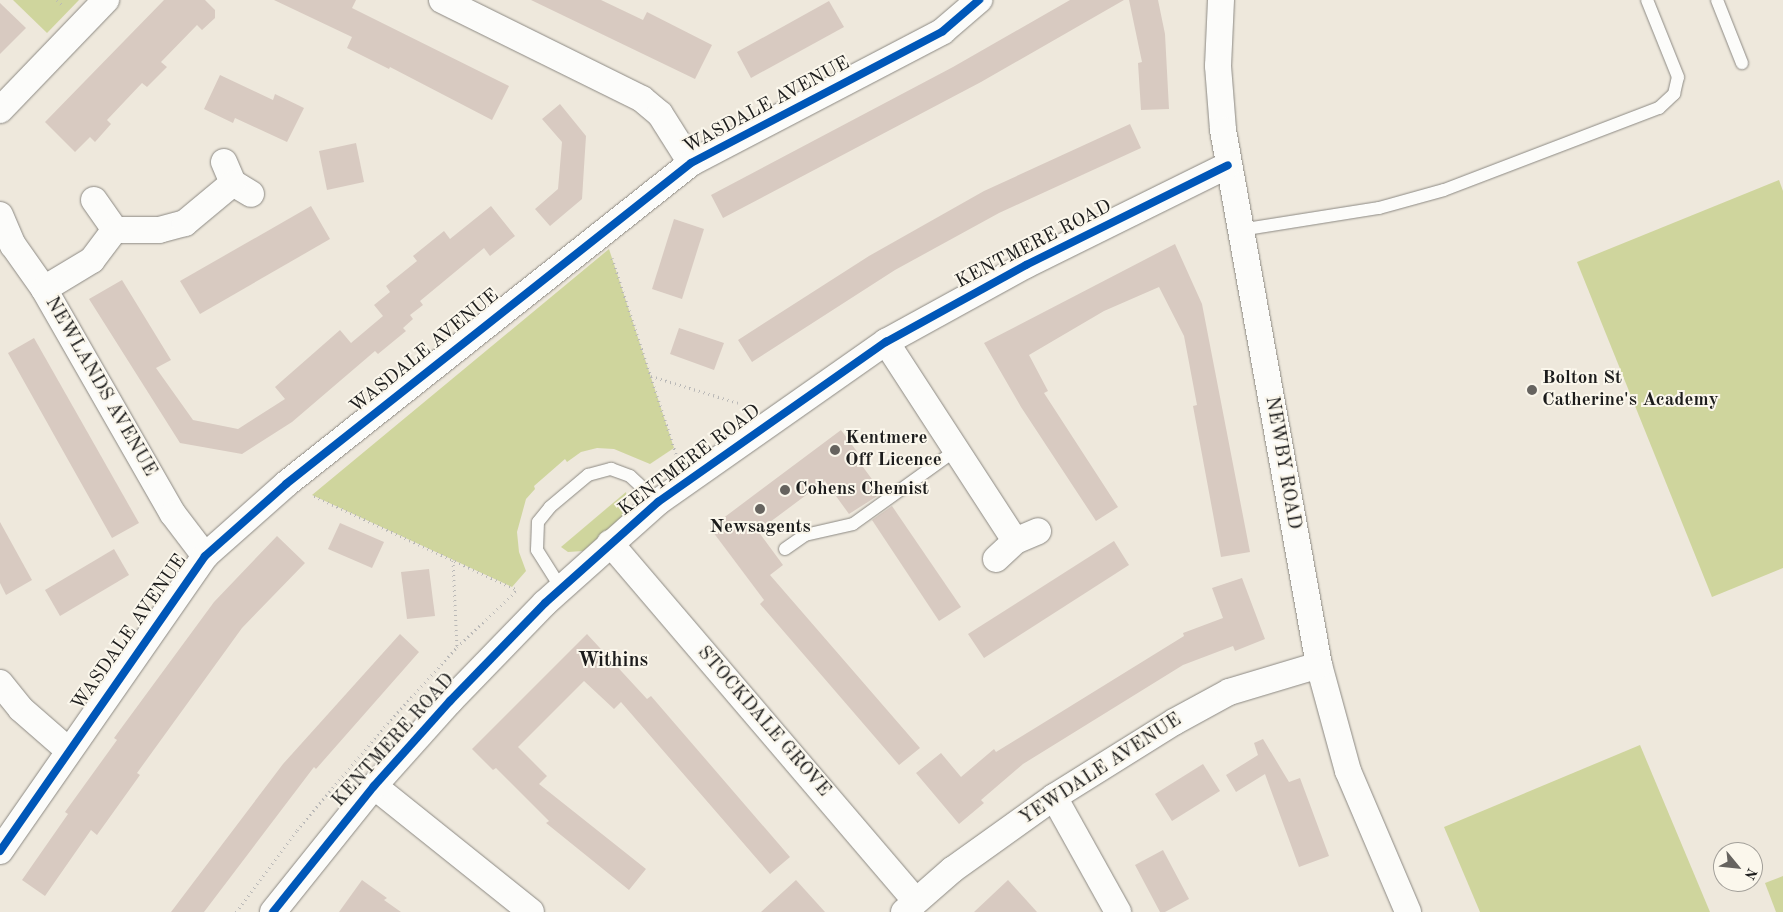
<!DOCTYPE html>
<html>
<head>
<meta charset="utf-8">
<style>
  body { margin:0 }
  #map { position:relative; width:1783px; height:912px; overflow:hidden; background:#eee8dc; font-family:"Old Standard TT",serif }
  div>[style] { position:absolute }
  .green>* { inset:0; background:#cfd59d }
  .building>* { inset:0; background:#d8cac1 }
  .path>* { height:3px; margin-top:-1.5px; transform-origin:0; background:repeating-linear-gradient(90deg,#b9b8b7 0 1px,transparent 0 5px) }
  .roads { filter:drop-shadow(0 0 1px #8c8983) drop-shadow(0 0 1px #8c8983) }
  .service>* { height:12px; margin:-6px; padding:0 6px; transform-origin:6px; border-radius:6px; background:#fcfcfa }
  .minor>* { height:26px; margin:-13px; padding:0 13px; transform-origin:13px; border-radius:13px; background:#fcfcfa }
  .cycleway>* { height:8px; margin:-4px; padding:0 4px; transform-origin:4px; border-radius:4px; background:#0057b8 }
  .dots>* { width:14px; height:14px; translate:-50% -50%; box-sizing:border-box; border:2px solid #fbf7ec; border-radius:50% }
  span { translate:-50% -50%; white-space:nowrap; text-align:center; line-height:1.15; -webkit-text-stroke:4px #fbf7ec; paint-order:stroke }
  .street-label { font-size:19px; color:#1c1c1c }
  .poi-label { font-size:19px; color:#1c1c1c; font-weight:700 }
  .left { translate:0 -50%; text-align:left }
  .neighbourhood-label { font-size:20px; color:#1c1c1c; font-weight:700 }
  .north { position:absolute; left:1713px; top:842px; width:50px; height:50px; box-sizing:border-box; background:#fbf7ec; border:1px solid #a29f99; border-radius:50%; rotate:118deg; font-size:14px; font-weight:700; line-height:20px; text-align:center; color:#1c1c1c }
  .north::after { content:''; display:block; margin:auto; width:18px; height:22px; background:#66635f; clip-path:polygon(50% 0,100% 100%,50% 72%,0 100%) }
</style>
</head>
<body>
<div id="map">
  <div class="green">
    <div style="clip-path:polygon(13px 0,79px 0,47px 33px)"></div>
    <div style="clip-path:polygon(1779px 180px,1783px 191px,1783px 568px,1712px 597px,1577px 262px)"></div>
    <div style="clip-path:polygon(609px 249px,674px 448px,650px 464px,614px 449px,597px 448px,581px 452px,567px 462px,565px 459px,534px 486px,535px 489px,526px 499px,517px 532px,519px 552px,526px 571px,512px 587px,312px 495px)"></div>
    <div style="clip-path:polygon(626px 492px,628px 507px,625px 514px,583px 551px,568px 552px,561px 547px)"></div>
    <div style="clip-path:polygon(1640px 745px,1710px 912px,1480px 912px,1444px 827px)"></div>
    <div style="clip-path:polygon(1783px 876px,1783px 912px,1776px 912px,1765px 883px)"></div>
  </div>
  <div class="building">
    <div style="clip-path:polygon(164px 0,205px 0,215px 10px,215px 18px,202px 30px,197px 25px,161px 62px,167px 67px,147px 87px,142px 83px,107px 120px,111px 124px,95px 142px,90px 137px,75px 152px,45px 122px)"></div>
    <div style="clip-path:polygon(274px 0,356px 0,352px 8px,509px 86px,492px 120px,390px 67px,389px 69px,347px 48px,352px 37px)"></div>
    <div style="clip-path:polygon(531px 0,601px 0,643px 20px,647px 12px,712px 45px,695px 79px)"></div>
    <div style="clip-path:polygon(1070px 0,1124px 0,981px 82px,723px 218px,711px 195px,953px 67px)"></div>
    <div style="clip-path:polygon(1129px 0,1158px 0,1165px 34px,1169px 109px,1141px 110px,1138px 63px,1142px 62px)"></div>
    <div style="clip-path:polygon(829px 1px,844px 27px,751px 78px,737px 52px)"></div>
    <div style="clip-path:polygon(0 3px,26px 28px,0 54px)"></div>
    <div style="clip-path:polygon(220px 75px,273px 100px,275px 94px,304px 108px,287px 142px,235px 118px,233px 123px,204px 109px)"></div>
    <div style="clip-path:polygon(560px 104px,586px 136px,584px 167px,582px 199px,550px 226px,535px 209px,558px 189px,562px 142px,542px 119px)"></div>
    <div style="clip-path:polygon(1130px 124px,1141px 148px,999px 213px,895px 270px,752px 362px,738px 340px,869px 256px,984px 191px)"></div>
    <div style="clip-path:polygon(356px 143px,364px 182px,327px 190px,319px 151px)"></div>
    <div style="clip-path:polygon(311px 206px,330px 239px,200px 314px,180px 281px)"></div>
    <div style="clip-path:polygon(491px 206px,515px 236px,490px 256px,484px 248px,420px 301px,423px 305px,410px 315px,413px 319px,403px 328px,406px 331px,378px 354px,375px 351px,292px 422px,242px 454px,180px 443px,89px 299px,122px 280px,171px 360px,156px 368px,193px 420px,238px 429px,285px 399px,275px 387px,340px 330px,351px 343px,383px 316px,374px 305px,390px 292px,386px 286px,417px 261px,413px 256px,444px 231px,450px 239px)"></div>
    <div style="clip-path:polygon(674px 219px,704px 229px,682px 299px,652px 289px)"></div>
    <div style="clip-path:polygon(1175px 244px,1202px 304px,1250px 552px,1221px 557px,1193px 406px,1197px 405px,1184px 336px,1159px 287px,1104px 311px,1029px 355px,1048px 391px,1044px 393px,1118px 507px,1096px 521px,1021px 407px,984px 343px)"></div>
    <div style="clip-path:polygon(679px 328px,724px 343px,714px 370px,670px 354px)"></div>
    <div style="clip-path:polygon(34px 338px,139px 523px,112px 538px,8px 353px)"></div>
    <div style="clip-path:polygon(841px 430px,858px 453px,855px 456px,882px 493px,849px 514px,825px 481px,758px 531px,783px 565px,770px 575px,920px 748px,899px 765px,760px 604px,764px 600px,710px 528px)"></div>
    <div style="clip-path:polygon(892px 506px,961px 607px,939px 621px,872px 520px)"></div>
    <div style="clip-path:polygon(0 522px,32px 580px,6px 595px,0 583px)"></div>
    <div style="clip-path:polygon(340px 523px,384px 542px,372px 568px,328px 549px)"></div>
    <div style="clip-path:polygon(277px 536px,305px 563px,242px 628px,137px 773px,140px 775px,97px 835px,91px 830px,45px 896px,22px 880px,68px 814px,65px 812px,117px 740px,114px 738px,214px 602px)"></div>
    <div style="clip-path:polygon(1114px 541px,1129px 565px,984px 658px,968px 634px)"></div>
    <div style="clip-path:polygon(114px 549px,129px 575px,60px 616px,45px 590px)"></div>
    <div style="clip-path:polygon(429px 569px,435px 616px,407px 619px,401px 572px)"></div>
    <div style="clip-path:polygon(1242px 578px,1265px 639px,1235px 651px,1233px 646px,1183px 665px,1023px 764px,981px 800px,984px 803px,959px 824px,916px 773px,941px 753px,961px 777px,994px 749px,996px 752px,1040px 725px,1184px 636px,1183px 633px,1223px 618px,1212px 588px)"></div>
    <div style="clip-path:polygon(400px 634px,419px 652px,316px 769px,314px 767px,204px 912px,171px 912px,283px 764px)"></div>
    <div style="clip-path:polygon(587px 634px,647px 699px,651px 696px,790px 857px,770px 874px,621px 702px,614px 709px,584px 681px,518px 747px,547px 776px,539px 784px,646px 869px,629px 890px,546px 823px,549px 821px,496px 768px,493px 770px,472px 749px)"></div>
    <div style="clip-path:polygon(1263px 739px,1289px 782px,1300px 778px,1329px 856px,1299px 867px,1265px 774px,1236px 792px,1226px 775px,1258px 755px,1254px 743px)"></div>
    <div style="clip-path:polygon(1203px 764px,1220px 791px,1172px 821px,1155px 794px)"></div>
    <div style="clip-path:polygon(1163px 850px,1189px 899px,1165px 912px,1160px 912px,1135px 865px)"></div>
    <div style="clip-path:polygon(362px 880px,387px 898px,384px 900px,401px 912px,339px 912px)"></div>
    <div style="clip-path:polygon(796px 880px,825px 912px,761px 912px)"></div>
    <div style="clip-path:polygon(1008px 880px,1037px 912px,974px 912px)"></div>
  </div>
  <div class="path">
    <div style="left:57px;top:0;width:8px;rotate:45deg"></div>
    <div style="left:612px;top:258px;width:209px;rotate:71.9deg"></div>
    <div style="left:651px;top:376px;width:91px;rotate:17.2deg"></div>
    <div style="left:314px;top:496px;width:224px;rotate:24.8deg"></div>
    <div style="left:453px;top:560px;width:87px;rotate:87.4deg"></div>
    <div style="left:236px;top:912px;width:102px;rotate:-53.4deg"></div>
    <div style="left:297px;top:830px;width:135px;rotate:-49.8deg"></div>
    <div style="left:384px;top:727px;width:108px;rotate:-47.6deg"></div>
    <div style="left:457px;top:647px;width:83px;rotate:-43.5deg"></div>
  </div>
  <div class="roads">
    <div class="service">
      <div style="left:1717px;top:0;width:68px;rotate:68.4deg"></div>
      <div style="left:1240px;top:230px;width:141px;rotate:-9deg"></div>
      <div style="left:1379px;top:208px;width:67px;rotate:-15.5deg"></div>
      <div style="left:1444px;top:190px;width:230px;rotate:-20.9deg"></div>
      <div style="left:1659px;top:108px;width:21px;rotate:-43deg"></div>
      <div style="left:1674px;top:94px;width:17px;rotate:-77deg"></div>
      <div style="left:1678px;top:77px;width:83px;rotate:-111.9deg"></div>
      <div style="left:785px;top:549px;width:24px;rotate:-35deg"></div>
      <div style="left:805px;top:535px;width:49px;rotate:-12.9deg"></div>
      <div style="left:853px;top:524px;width:127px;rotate:-35.7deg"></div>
      <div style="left:561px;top:588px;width:45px;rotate:-122.3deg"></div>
      <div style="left:537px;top:550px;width:28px;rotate:-88deg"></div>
      <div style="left:538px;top:522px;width:19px;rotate:-51deg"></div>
      <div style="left:550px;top:507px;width:50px;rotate:-40.1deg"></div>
      <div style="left:588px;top:475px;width:24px;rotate:-15deg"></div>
      <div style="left:611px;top:469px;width:20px;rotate:20deg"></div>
      <div style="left:630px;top:476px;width:38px;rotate:43deg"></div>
    </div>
    <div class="minor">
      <div style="left:442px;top:0;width:223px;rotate:26.3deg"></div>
      <div style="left:642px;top:99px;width:23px;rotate:40deg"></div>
      <div style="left:660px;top:114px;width:58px;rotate:57.7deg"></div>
      <div style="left:1221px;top:0;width:66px;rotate:92.6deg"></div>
      <div style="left:1218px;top:66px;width:64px;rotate:85.5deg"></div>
      <div style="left:1223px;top:130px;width:544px;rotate:79.83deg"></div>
      <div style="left:1319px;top:665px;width:110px;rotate:74.7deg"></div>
      <div style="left:1348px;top:771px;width:153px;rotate:66.9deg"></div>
      <div style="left:0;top:110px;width:153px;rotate:-46.1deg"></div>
      <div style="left:224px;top:162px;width:23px;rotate:67deg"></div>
      <div style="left:233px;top:183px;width:21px;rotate:31deg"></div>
      <div style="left:94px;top:200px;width:37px;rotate:55deg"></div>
      <div style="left:0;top:215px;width:33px;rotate:67deg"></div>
      <div style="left:13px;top:245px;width:54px;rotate:54.8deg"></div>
      <div style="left:44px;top:289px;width:259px;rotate:60.2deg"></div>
      <div style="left:173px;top:514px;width:53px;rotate:52.7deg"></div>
      <div style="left:44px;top:289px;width:56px;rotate:-31.1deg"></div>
      <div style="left:92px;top:260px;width:38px;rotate:-53deg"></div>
      <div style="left:115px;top:230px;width:44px"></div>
      <div style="left:159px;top:230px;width:27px;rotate:-15deg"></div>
      <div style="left:185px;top:223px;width:62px;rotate:-39.8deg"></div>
      <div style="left:886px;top:342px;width:237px;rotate:57deg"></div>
      <div style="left:610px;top:543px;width:470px;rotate:49.5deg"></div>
      <div style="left:996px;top:559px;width:26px;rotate:-43deg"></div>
      <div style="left:1015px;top:541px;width:25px;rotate:-23deg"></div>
      <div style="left:0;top:683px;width:33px;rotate:51deg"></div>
      <div style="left:21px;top:709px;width:62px;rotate:41.1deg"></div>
      <div style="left:374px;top:786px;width:201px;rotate:38.7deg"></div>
      <div style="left:1054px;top:797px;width:132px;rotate:60.9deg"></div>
      <div style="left:0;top:851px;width:359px;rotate:-55.2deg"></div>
      <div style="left:205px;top:556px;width:108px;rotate:-41.6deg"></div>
      <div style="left:286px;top:484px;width:517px;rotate:-38.4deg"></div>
      <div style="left:691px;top:163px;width:284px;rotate:-27.6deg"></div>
      <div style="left:943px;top:31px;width:48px;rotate:-40.7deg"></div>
      <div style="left:273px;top:912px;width:161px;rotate:-51.3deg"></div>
      <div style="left:374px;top:786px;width:114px;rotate:-48.2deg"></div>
      <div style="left:450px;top:701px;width:136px;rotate:-45.9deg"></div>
      <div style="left:545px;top:603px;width:152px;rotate:-41.8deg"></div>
      <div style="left:658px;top:502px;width:279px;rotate:-35.1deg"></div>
      <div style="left:886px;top:342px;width:160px;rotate:-28.8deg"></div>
      <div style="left:1026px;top:265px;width:225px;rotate:-26.3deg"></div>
      <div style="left:904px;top:912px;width:64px;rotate:-41.2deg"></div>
      <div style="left:952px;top:870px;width:125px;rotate:-35.6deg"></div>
      <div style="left:1054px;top:797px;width:142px;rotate:-32deg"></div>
      <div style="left:1174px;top:722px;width:63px;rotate:-28.6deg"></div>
      <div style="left:1229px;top:692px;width:94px;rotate:-16.7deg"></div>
    </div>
  </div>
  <div class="cycleway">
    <div style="left:0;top:851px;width:359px;rotate:-55.2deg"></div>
    <div style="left:205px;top:556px;width:108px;rotate:-41.6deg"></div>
    <div style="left:286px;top:484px;width:517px;rotate:-38.4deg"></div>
    <div style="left:691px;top:163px;width:284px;rotate:-27.6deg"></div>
    <div style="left:943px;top:31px;width:48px;rotate:-40.7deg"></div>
    <div style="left:273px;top:912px;width:161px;rotate:-51.3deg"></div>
    <div style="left:374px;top:786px;width:114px;rotate:-48.2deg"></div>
    <div style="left:450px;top:701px;width:136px;rotate:-45.9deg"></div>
    <div style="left:545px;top:603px;width:152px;rotate:-41.8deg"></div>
    <div style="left:658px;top:502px;width:279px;rotate:-35.1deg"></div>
    <div style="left:886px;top:342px;width:160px;rotate:-28.8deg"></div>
    <div style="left:1026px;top:265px;width:225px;rotate:-26.3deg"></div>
  </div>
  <div class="dots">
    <div style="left:1532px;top:390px;background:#66635f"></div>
    <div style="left:835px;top:450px;background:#66635f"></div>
    <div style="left:785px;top:490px;background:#66635f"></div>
    <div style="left:760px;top:509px;background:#66635f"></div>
  </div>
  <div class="street-label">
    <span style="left:767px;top:106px;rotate:-28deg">WASDALE AVENUE</span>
    <span style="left:1034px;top:245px;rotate:-27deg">KENTMERE ROAD</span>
    <span style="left:425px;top:352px;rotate:-39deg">WASDALE AVENUE</span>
    <span style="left:100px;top:387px;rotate:60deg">NEWLANDS AVENUE</span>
    <span style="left:690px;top:461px;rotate:-37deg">KENTMERE ROAD</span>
    <span style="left:1282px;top:463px;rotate:80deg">NEWBY ROAD</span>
    <span style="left:130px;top:633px;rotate:-55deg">WASDALE AVENUE</span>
    <span style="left:763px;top:722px;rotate:49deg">STOCKDALE GROVE</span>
    <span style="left:394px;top:741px;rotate:-48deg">KENTMERE ROAD</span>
    <span style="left:1101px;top:770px;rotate:-33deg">YEWDALE AVENUE</span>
  </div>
  <div class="poi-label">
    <span class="left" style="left:1542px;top:390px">Bolton St<br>Catherine's Academy</span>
    <span class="left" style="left:845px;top:450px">Kentmere<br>Off Licence</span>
    <span class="left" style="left:795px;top:490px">Cohens Chemist</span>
    <span style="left:760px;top:528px">Newsagents</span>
  </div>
  <div class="neighbourhood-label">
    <span style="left:613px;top:661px">Withins</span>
  </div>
  <div class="north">N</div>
</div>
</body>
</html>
